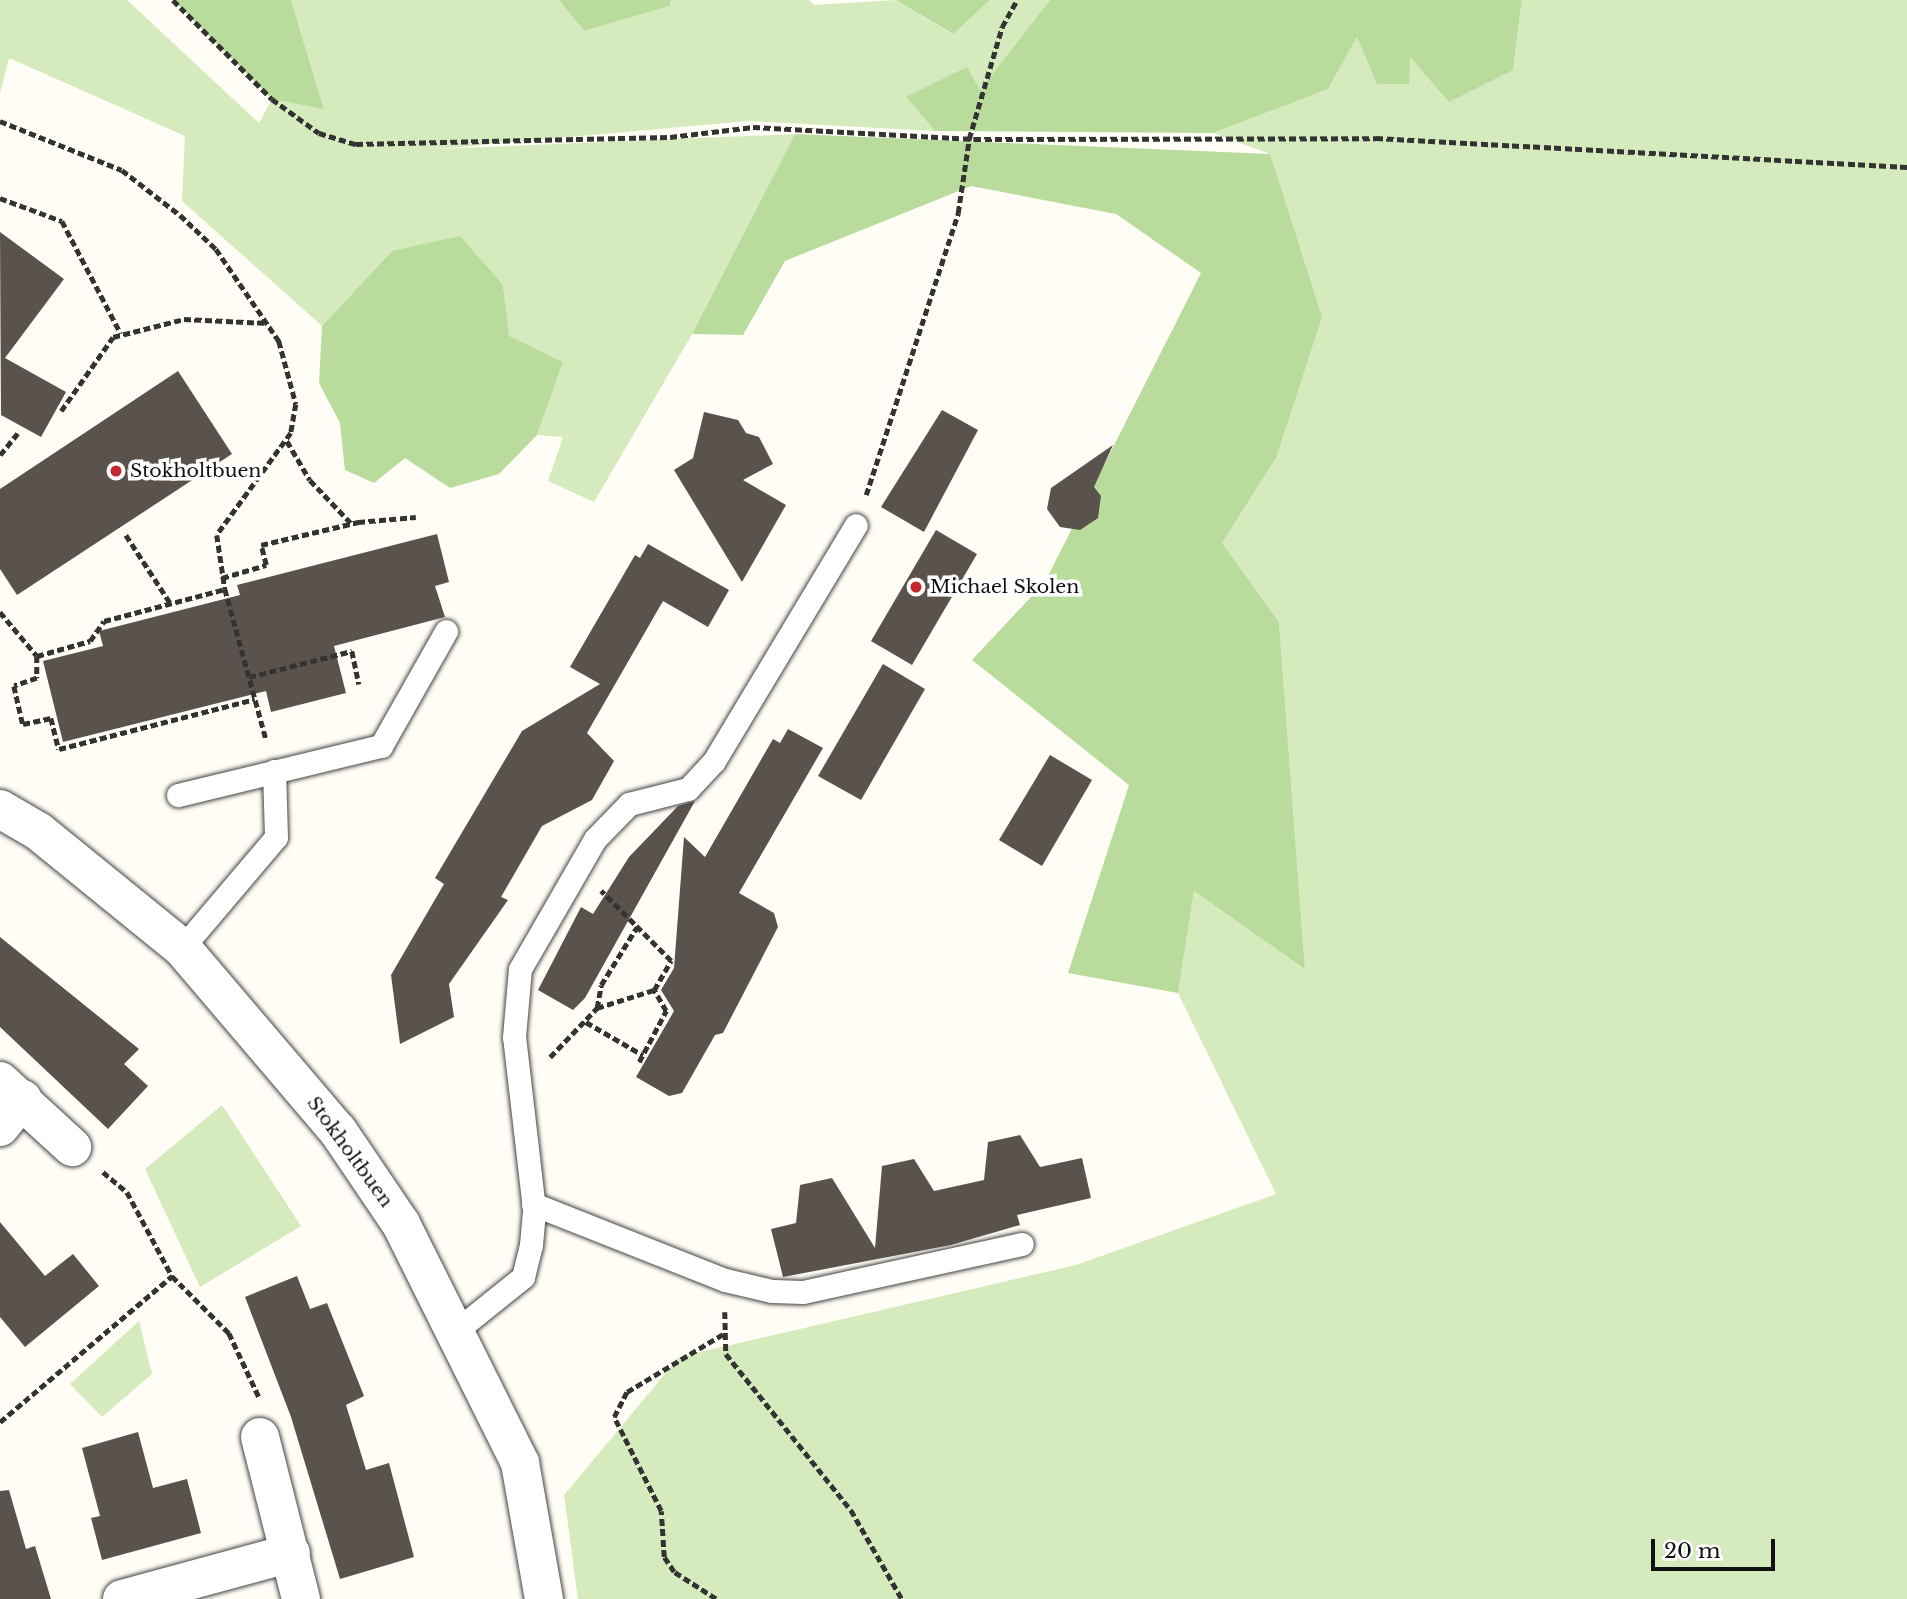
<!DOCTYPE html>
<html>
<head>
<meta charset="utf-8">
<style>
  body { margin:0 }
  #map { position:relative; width:1907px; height:1599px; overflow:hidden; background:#fffdf5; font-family:"Libre Baskerville",serif }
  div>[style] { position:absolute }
  .green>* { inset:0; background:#d5ebbd }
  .forest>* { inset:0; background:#b9dc9c }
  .building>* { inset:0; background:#5a524d }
  .path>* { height:4.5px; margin-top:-2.25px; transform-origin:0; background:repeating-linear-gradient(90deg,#333 0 7px,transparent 0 10.5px) }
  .roads { filter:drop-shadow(0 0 2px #444) drop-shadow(0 0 2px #444) }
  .service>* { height:23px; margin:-11.5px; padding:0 11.5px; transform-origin:11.5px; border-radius:11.5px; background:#fff }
  .minor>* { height:38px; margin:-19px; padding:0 19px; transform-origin:19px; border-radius:19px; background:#fff }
  .dots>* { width:19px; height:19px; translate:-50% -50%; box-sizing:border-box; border:4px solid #fff; border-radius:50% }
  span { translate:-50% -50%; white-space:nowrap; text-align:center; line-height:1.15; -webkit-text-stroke:7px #fff; paint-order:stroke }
  .poi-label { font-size:19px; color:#111 }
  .left { translate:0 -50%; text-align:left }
  .street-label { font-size:19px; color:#111 }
  .scale { position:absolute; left:1651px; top:1539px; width:124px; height:32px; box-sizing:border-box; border:4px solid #111; border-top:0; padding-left:9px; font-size:21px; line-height:24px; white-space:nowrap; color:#111; -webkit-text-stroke:5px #fff; paint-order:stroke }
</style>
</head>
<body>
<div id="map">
  <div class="green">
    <div style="clip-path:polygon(0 0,127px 0,259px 123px,272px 99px,324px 108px,291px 0,559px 0,584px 31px,670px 6px,671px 0,809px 0,814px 5px,896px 0,952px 34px,990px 0,1050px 0,980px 91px,906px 97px,935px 131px,748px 121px,437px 149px,795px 134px,692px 334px,594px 502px,548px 481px,563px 437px,537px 435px,563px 362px,508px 336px,503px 285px,392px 251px,322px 326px,182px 201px,185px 136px,9px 58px,0 93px)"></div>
    <div style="clip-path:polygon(1522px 0,1907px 0,1907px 1599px,578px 1599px,564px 1495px,679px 1357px,1076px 1265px,1276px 1194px,1178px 993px,1194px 891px,1305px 968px,1279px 622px,1222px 543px,1276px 458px,1270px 154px,1213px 133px,1328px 89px,1357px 37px,1409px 56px,1513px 69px)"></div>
    <div style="clip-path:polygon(222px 1105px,301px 1226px,200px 1287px,145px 1169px)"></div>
    <div style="clip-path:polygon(139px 1321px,152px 1374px,102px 1417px,70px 1384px)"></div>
  </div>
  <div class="forest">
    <div style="clip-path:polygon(173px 0,291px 0,324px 109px,272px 99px)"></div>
    <div style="clip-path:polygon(559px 0,671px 0,670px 6px,584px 31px)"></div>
    <div style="clip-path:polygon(896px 0,990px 0,953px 34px)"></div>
    <div style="clip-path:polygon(1050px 0,1522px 0,1513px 70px,1449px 102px,1410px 57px,1409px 84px,1377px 84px,1357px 37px,1328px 89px,1213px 133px,935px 131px,906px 97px,967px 67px,980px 90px)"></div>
    <div style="clip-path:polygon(795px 134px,1270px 154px,1322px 317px,1276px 458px,1222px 543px,1279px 622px,1305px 969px,1194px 891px,1178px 993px,1068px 973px,1129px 785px,972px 660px,1045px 582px,1201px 273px,1116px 214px,971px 186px,785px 261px,743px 335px,692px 334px)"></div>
    <div style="clip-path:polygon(460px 236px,503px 285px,509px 336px,563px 362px,537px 435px,499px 474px,450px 488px,405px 458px,374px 483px,345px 470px,340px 423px,319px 383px,322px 326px,392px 251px)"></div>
  </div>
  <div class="building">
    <div style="clip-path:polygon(0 232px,64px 279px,5px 358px,66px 392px,41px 437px,1px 415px)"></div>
    <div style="clip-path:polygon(178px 371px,232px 454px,17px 595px,0 569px,0 489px)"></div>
    <div style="clip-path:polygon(942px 410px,978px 430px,924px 532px,881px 507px)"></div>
    <div style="clip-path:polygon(704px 412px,738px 420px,746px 433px,759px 437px,773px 464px,743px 480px,786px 505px,742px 582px,674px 470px,693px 458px)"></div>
    <div style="clip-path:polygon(1113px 445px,1094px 487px,1101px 496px,1098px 518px,1080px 530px,1060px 527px,1047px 509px,1051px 488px)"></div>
    <div style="clip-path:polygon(936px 530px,977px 554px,912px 665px,871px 641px)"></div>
    <div style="clip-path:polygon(437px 534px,449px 582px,435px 586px,445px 617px,334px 646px,346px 693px,271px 712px,266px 691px,63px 742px,43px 661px,103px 646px,99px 631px,240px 595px,237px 585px)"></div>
    <div style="clip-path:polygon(648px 544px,729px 590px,708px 627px,663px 601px,587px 733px,614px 761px,592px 800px,542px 826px,501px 897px,508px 900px,449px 984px,454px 1017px,400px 1044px,391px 975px,444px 884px,435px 878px,522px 731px,600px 684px,570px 667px,635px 555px,640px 558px)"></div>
    <div style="clip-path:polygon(883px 664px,925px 689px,861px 800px,818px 776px)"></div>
    <div style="clip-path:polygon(788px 729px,823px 748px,739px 893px,774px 913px,778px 927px,723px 1033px,715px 1035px,682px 1093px,669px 1096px,636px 1077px,674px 1011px,661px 990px,674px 968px,684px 837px,705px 857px,773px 739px,780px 743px)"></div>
    <div style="clip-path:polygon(1050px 755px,1092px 780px,1042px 866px,999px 840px)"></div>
    <div style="clip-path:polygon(695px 801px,585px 998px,573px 1010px,538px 990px,581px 907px,593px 914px,629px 857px,678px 806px)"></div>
    <div style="clip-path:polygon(0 937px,139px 1049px,124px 1064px,148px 1086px,108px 1129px,0 1027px)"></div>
    <div style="clip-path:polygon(1020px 1135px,1040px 1167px,1082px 1158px,1091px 1198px,1017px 1215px,1020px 1225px,951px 1245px,783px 1277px,771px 1229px,796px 1223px,800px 1185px,832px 1178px,875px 1248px,882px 1166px,914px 1159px,934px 1191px,984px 1180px,988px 1142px)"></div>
    <div style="clip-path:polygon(0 1222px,45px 1276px,73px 1254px,99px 1286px,25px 1347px,0 1317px)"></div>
    <div style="clip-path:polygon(297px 1276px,310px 1309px,327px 1303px,364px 1396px,346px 1405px,366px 1470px,389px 1463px,414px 1557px,340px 1579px,291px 1417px,245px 1297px)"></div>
    <div style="clip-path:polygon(138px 1432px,153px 1488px,187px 1479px,201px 1533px,102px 1560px,91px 1518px,100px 1516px,82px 1448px)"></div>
    <div style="clip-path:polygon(9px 1490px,26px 1549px,35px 1546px,51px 1599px,0 1599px,0 1491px)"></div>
  </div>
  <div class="path">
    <div style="left:173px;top:0;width:140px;rotate:45deg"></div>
    <div style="left:272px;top:99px;width:58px;rotate:35.9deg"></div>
    <div style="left:319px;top:133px;width:39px;rotate:17deg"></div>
    <div style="left:356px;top:144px;width:314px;rotate:-1.3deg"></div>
    <div style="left:670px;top:137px;width:84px;rotate:-6.9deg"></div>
    <div style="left:753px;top:127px;width:221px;rotate:3.1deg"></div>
    <div style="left:974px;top:139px;width:402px;rotate:-0.1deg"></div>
    <div style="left:1376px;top:138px;width:532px;rotate:3.13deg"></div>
    <div style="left:0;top:121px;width:131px;rotate:21.9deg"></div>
    <div style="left:122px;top:170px;width:73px;rotate:37.8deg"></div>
    <div style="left:180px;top:215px;width:50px;rotate:43.4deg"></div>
    <div style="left:216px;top:249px;width:112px;rotate:55.6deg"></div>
    <div style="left:279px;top:341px;width:65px;rotate:74.9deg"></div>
    <div style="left:296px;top:404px;width:29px;rotate:100deg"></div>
    <div style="left:291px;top:433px;width:126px;rotate:126deg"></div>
    <div style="left:217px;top:535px;width:55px;rotate:81.6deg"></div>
    <div style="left:0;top:198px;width:66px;rotate:20.4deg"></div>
    <div style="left:62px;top:221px;width:127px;rotate:62.4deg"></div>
    <div style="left:61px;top:411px;width:90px;rotate:-54.9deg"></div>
    <div style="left:113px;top:337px;width:73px;rotate:-14.2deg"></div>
    <div style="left:184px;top:319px;width:84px;rotate:2.7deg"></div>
    <div style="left:287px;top:441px;width:45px;rotate:59.5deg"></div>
    <div style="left:310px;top:480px;width:59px;rotate:46.4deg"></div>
    <div style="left:0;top:455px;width:28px;rotate:-51deg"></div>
    <div style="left:866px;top:495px;width:297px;rotate:-71.9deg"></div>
    <div style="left:958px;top:213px;width:75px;rotate:-81.5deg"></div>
    <div style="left:969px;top:139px;width:117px;rotate:-73.6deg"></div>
    <div style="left:1002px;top:27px;width:31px;rotate:-61deg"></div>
    <div style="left:126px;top:535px;width:82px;rotate:56.9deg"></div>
    <div style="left:222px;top:578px;width:46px;rotate:-16.5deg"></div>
    <div style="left:266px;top:565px;width:21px;rotate:-104deg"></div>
    <div style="left:261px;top:545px;width:100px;rotate:-13.3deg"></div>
    <div style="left:358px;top:522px;width:58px;rotate:-4.9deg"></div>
    <div style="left:0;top:612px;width:57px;rotate:49.9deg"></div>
    <div style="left:37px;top:656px;width:55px;rotate:-15.8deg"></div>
    <div style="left:90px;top:641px;width:24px;rotate:-55deg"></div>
    <div style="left:104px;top:621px;width:125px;rotate:-14.8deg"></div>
    <div style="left:225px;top:589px;width:156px;rotate:74.7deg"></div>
    <div style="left:37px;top:656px;width:22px;rotate:90deg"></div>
    <div style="left:37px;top:678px;width:24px;rotate:161deg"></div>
    <div style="left:14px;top:686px;width:39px;rotate:77deg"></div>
    <div style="left:23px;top:724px;width:29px;rotate:-12deg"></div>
    <div style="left:51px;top:718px;width:32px;rotate:76deg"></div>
    <div style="left:59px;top:749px;width:202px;rotate:-14.3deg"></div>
    <div style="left:249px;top:677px;width:106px;rotate:-14.2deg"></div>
    <div style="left:352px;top:651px;width:34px;rotate:78deg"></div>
    <div style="left:597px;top:1008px;width:23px;rotate:-80deg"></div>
    <div style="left:601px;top:985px;width:68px;rotate:-58.2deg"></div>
    <div style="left:586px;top:1022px;width:66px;rotate:30.1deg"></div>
    <div style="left:550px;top:1057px;width:68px;rotate:-46.2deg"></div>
    <div style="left:597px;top:1008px;width:60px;rotate:-17.5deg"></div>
    <div style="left:654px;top:990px;width:34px;rotate:-60deg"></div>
    <div style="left:671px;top:961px;width:99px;rotate:-135deg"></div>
    <div style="left:639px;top:1062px;width:58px;rotate:-62.1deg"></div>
    <div style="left:666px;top:1011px;width:24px;rotate:-120deg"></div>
    <div style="left:103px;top:1172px;width:31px;rotate:40deg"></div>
    <div style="left:127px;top:1192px;width:95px;rotate:61.8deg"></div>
    <div style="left:172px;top:1276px;width:81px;rotate:45deg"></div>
    <div style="left:229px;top:1333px;width:71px;rotate:64.9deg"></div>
    <div style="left:725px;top:1312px;width:42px;rotate:88.6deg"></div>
    <div style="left:726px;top:1354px;width:200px;rotate:51.3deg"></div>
    <div style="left:851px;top:1510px;width:103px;rotate:60.2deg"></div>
    <div style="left:0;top:1422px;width:226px;rotate:-40.3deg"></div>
    <div style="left:716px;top:1599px;width:50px;rotate:-147.3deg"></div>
    <div style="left:674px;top:1572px;width:18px;rotate:-124deg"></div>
    <div style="left:664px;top:1557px;width:46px;rotate:-93.7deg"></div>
    <div style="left:661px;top:1511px;width:105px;rotate:-116.6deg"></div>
    <div style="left:614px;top:1417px;width:28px;rotate:-63deg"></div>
    <div style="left:627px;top:1392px;width:112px;rotate:-31.1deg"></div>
  </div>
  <div class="roads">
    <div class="service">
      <div style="left:178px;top:795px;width:209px;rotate:-13.6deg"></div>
      <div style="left:381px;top:746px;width:132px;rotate:-60.5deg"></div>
      <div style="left:182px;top:948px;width:145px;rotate:-49.7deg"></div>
      <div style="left:276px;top:837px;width:66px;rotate:-91.7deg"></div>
      <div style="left:533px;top:1204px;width:206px;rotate:21.6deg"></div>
      <div style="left:725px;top:1280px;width:48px;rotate:13.2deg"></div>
      <div style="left:772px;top:1291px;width:31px;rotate:2deg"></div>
      <div style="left:803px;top:1292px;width:224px;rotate:-12.4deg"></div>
      <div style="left:457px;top:1330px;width:85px;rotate:-38.8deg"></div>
      <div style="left:523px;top:1277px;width:33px;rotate:-76deg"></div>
      <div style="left:531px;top:1245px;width:36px;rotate:-85deg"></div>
      <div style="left:534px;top:1209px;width:173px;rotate:-96.6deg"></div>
      <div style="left:514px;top:1037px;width:68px;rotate:-85deg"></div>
      <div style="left:520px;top:969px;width:150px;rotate:-60deg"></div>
      <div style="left:595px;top:839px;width:49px;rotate:-45.8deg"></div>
      <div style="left:629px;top:804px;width:61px;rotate:-14.3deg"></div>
      <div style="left:688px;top:789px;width:38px;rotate:-47deg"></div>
      <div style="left:714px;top:761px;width:275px;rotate:-59deg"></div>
    </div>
    <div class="minor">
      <div style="left:0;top:809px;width:44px;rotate:30.1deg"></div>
      <div style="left:38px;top:831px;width:186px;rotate:39.1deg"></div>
      <div style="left:182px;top:948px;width:240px;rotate:49.6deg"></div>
      <div style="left:338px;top:1131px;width:112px;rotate:55.9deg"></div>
      <div style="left:401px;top:1224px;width:267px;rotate:63.5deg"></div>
      <div style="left:520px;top:1463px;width:138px;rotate:80deg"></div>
      <div style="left:0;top:1081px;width:98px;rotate:42.5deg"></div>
      <div style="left:0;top:1127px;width:36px;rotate:-51deg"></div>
      <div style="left:260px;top:1437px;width:167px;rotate:75.8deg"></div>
      <div style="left:122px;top:1599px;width:175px;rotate:-15.2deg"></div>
    </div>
  </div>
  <div class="dots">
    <div style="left:116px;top:471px;background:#c4262e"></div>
    <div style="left:916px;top:587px;background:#c4262e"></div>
  </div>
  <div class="poi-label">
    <span class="left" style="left:130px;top:471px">Stokholtbuen</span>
    <span class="left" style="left:930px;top:587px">Michael Skolen</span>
  </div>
  <div class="street-label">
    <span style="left:350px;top:1152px;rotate:54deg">Stokholtbuen</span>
  </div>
  <div class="scale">20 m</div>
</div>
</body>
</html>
